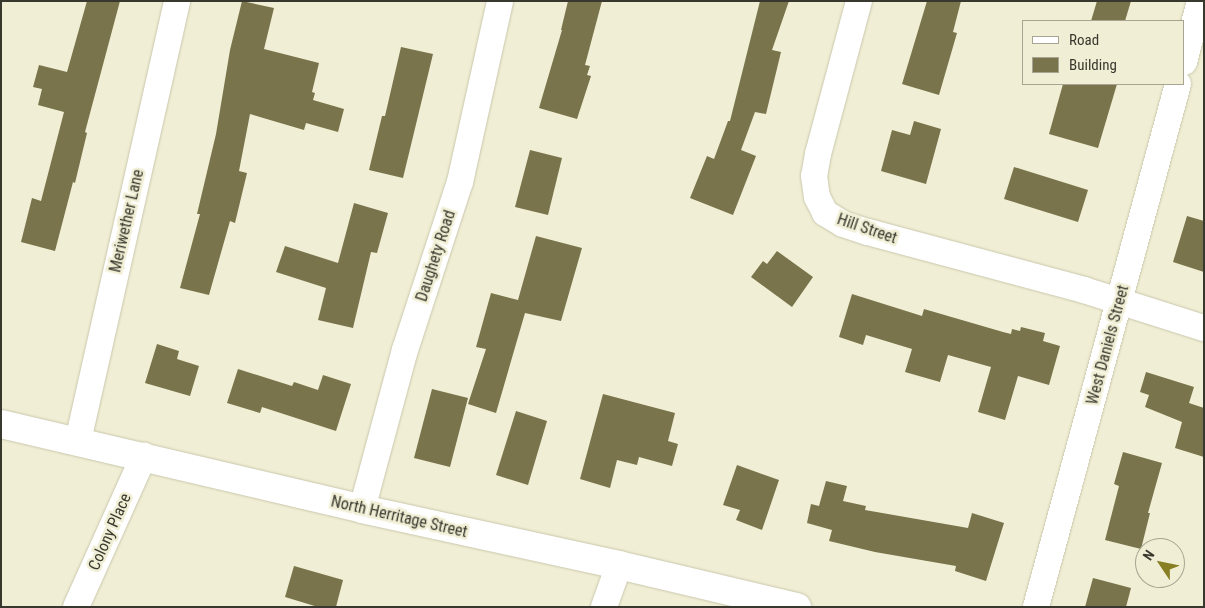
<!DOCTYPE html>
<style>
body{margin:0}
#map{position:relative;width:1205px;height:608px;overflow:hidden;background:#f0eed4;font-family:"Roboto Condensed",sans-serif}
div>[style]{position:absolute}
.building>*{inset:0;background:#79744b}
.roads{filter:drop-shadow(0 0 1px #c9c7ad) drop-shadow(0 0 1px #c9c7ad)}
.street>*{height:26px;margin:-13px;padding:0 13px;transform-origin:13px;border-radius:13px;background:#fff}
.secondary>*{height:28px;margin:-14px;padding:0 14px;transform-origin:14px;border-radius:14px;background:#fff}
span{translate:-50% -50%;white-space:nowrap;text-align:center;line-height:1.15;-webkit-text-stroke:5px #f0eed4;paint-order:stroke}
.street-label{font-size:16px;color:#39382e}
.frame{position:absolute;inset:0;border:2px solid #39382e;pointer-events:none}
.legend{position:absolute;left:1022px;top:20px;width:162px;height:65px;box-sizing:border-box;background:#f0eed4;border:1px solid #a7a592;margin:0;padding:6px 9px;list-style:none;font-size:15px;color:#39382e}
.legend li{display:flex;align-items:center;gap:10px;height:25px}
.legend b{width:25px;border:1px solid #a7a592}
.north{position:absolute;left:1135px;top:538px;width:50px;height:50px;box-sizing:border-box;background:#f0eed4;border:1px solid #a7a592;border-radius:50%;rotate:304deg;font-size:14px;font-weight:700;line-height:20px;text-align:center;color:#39382e}
.north::after{content:'';display:block;margin:auto;width:18px;height:22px;background:#887f25;clip-path:polygon(50% 0,100% 100%,50% 72%,0 100%)}
</style>
<div id="map">
<div class="building">
<div style="clip-path:polygon(87px 1px,120px 1px,85px 132px,87px 133px,75px 183px,73px 182px,55px 251px,21px 242px,32px 198px,41px 201px,64px 112px,38px 105px,42px 89px,33px 87px,39px 65px,67px 72px)"></div>
<div style="clip-path:polygon(242px 1px,274px 8px,264px 49px,319px 63px,312px 92px,315px 93px,313px 100px,344px 109px,338px 132px,306px 123px,304px 130px,250px 114px,239px 171px,247px 173px,235px 223px,230px 221px,209px 295px,180px 288px,200px 214px,197px 214px,216px 134px,230px 50px)"></div>
<div style="clip-path:polygon(568px 1px,602px 1px,585px 65px,590px 66px,587px 75px,591px 76px,577px 119px,539px 108px,562px 30px,561px 30px)"></div>
<div style="clip-path:polygon(760px 1px,789px 1px,772px 50px,781px 52px,766px 114px,755px 112px,741px 150px,756px 156px,733px 215px,690px 198px,707px 156px,714px 159px,728px 121px,730px 121px)"></div>
<div style="clip-path:polygon(927px 1px,961px 1px,953px 32px,957px 33px,939px 95px,902px 84px)"></div>
<div style="clip-path:polygon(1097px 1px,1131px 1px,1125px 21px,1091px 21px)"></div>
<div style="clip-path:polygon(401px 47px,433px 54px,403px 178px,369px 170px,382px 116px,385px 116px)"></div>
<div style="clip-path:polygon(1063px 84px,1117px 84px,1098px 148px,1049px 134px)"></div>
<div style="clip-path:polygon(914px 121px,941px 129px,926px 184px,881px 171px,892px 130px,910px 135px)"></div>
<div style="clip-path:polygon(530px 150px,562px 158px,548px 215px,515px 207px)"></div>
<div style="clip-path:polygon(1014px 167px,1088px 190px,1078px 222px,1004px 199px)"></div>
<div style="clip-path:polygon(354px 203px,388px 213px,377px 253px,371px 252px,353px 328px,318px 320px,326px 288px,276px 272px,285px 246px,338px 263px)"></div>
<div style="clip-path:polygon(1187px 216px,1204px 221px,1204px 272px,1173px 262px)"></div>
<div style="clip-path:polygon(536px 236px,582px 248px,561px 321px,525px 313px,496px 413px,468px 404px,486px 349px,476px 347px,491px 293px,518px 300px)"></div>
<div style="clip-path:polygon(777px 251px,813px 277px,792px 307px,751px 277px,763px 261px,767px 264px)"></div>
<div style="clip-path:polygon(852px 294px,922px 316px,924px 309px,1003px 332px,1011px 334px,1012px 329px,1020px 331px,1021px 327px,1045px 333px,1043px 341px,1060px 346px,1049px 385px,1018px 376px,1005px 420px,978px 412px,991px 367px,948px 355px,940px 382px,905px 372px,912px 349px,866px 335px,863px 345px,839px 337px)"></div>
<div style="clip-path:polygon(157px 344px,179px 351px,177px 359px,199px 366px,190px 396px,145px 383px)"></div>
<div style="clip-path:polygon(238px 369px,292px 386px,294px 382px,318px 390px,323px 375px,351px 384px,336px 431px,262px 407px,260px 413px,227px 403px)"></div>
<div style="clip-path:polygon(1146px 372px,1194px 387px,1189px 403px,1204px 408px,1204px 457px,1175px 448px,1182px 422px,1145px 407px,1149px 395px,1140px 392px)"></div>
<div style="clip-path:polygon(432px 389px,468px 398px,450px 467px,414px 458px)"></div>
<div style="clip-path:polygon(603px 394px,675px 413px,668px 441px,678px 444px,672px 466px,639px 457px,637px 465px,617px 460px,610px 488px,580px 479px)"></div>
<div style="clip-path:polygon(516px 411px,547px 421px,528px 485px,496px 475px)"></div>
<div style="clip-path:polygon(1123px 452px,1162px 463px,1148px 513px,1150px 513px,1141px 549px,1105px 540px,1119px 486px,1114px 484px)"></div>
<div style="clip-path:polygon(737px 465px,779px 480px,762px 530px,736px 520px,740px 510px,723px 505px)"></div>
<div style="clip-path:polygon(826px 481px,847px 486px,843px 501px,866px 506px,865px 510px,968px 528px,972px 513px,1004px 523px,986px 581px,955px 571px,956px 566px,875px 552px,829px 541px,832px 530px,807px 523px,811px 504px,819px 506px)"></div>
<div style="clip-path:polygon(294px 566px,343px 580px,336px 607px,318px 607px,285px 597px)"></div>
<div style="clip-path:polygon(1093px 578px,1131px 588px,1126px 607px,1085px 607px)"></div>
</div>
<div class="roads">
<div class="street">
<div style="left:859px;top:1px;width:158px;rotate:105deg"></div>
<div style="left:818px;top:154px;width:22px;rotate:100deg"></div>
<div style="left:814px;top:176px;width:21px;rotate:82deg"></div>
<div style="left:817px;top:197px;width:18px;rotate:63deg"></div>
<div style="left:825px;top:213px;width:21px;rotate:31deg"></div>
<div style="left:843px;top:224px;width:26px;rotate:18deg"></div>
<div style="left:868px;top:232px;width:224px;rotate:15deg"></div>
<div style="left:1084px;top:290px;width:126px;rotate:17.6deg"></div>
<div style="left:1184px;top:62px;width:63px;rotate:-75.3deg"></div>
<div style="left:78px;top:441px;width:451px;rotate:-77.3deg"></div>
<div style="left:362px;top:509px;width:165px;rotate:-74.9deg"></div>
<div style="left:405px;top:350px;width:177px;rotate:-71.9deg"></div>
<div style="left:460px;top:182px;width:185px;rotate:-77.5deg"></div>
<div style="left:76px;top:607px;width:166px;rotate:-65.8deg"></div>
<div style="left:604px;top:607px;width:45px;rotate:-70.3deg"></div>
<div style="left:1036px;top:607px;width:542px;rotate:-74.81deg"></div>
</div>
<div class="secondary">
<div style="left:1px;top:424px;width:371px;rotate:13.2deg"></div>
<div style="left:362px;top:509px;width:263px;rotate:12.3deg"></div>
<div style="left:619px;top:565px;width:183px;rotate:13.3deg"></div>
</div>
</div>
<div class="street-label">
<span style="left:127px;top:221px;rotate:-77deg">Meriwether Lane</span>
<span style="left:867px;top:229px;rotate:19deg">Hill Street</span>
<span style="left:436px;top:256px;rotate:-72deg">Daughety Road</span>
<span style="left:1108px;top:345px;rotate:-75deg">West Daniels Street</span>
<span style="left:399px;top:517px;rotate:13deg">North Herritage Street</span>
<span style="left:110px;top:532px;rotate:-66deg">Colony Place</span>
</div>
<div class="frame"></div>
<ul class="legend">
<li><b style="height:6px;background:#fff"></b>Road</li>
<li><b style="height:14px;background:#79744b"></b>Building</li>
</ul>
<div class="north">N</div>
</div>
